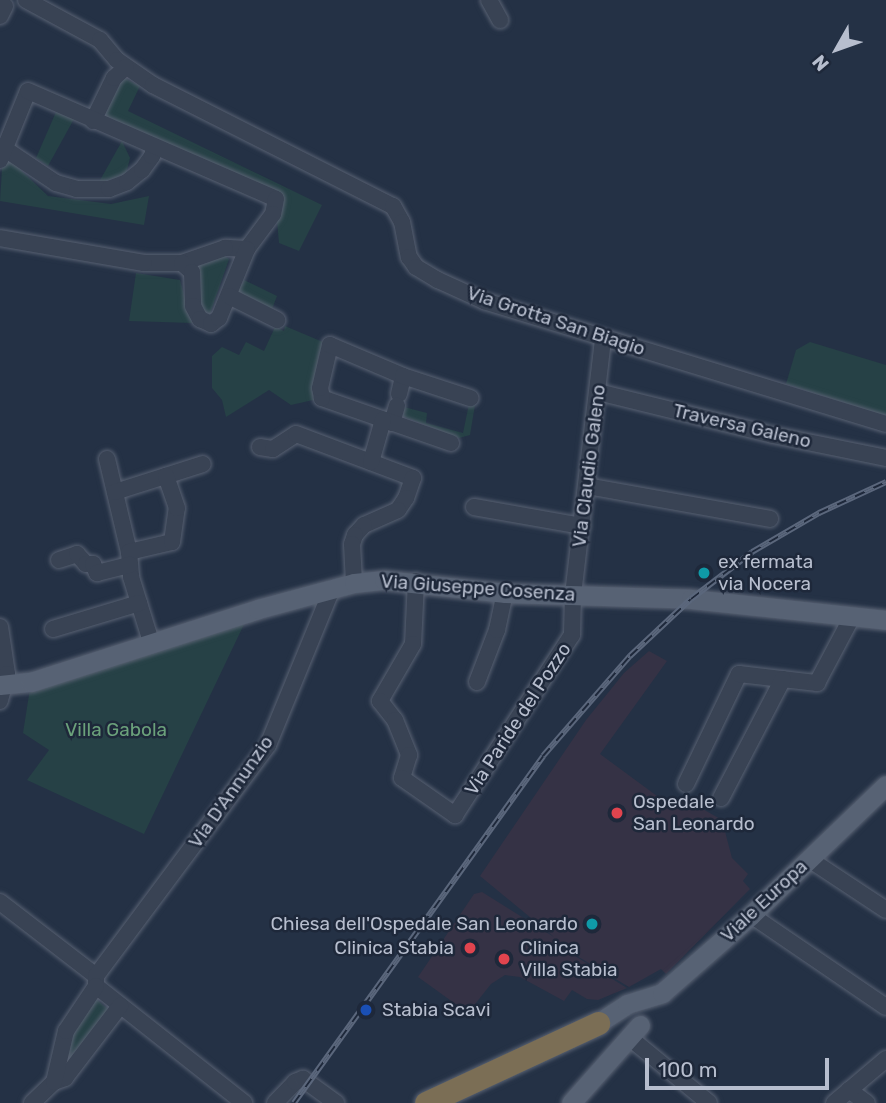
<!DOCTYPE html>
<style>
body{margin:0}
#map{position:relative;width:886px;height:1103px;overflow:hidden;background:#243145;font-family:Rubik,sans-serif}
div>[style]{position:absolute}
.medical>*{inset:0;background:#353245}
.green>*{inset:0;background:#264146}
.roads{filter:drop-shadow(0 0 2px #586172) drop-shadow(0 0 2px #586172)}
.minor>*{height:16px;margin:-8px;padding:0 8px;transform-origin:8px;border-radius:8px;background:#394354}
.major>*{height:19px;margin:-9.5px;padding:0 9.5px;transform-origin:9.5px;border-radius:9.5px;background:#576274}
.highway>*{height:23px;margin:-11.5px;padding:0 11.5px;transform-origin:11.5px;border-radius:11.5px;background:#7b6e55}
.rail>*{height:6px;margin-top:-3px;transform-origin:0;background:repeating-linear-gradient(90deg,#1e283a 0 10px,#5b677c 0 20px);box-sizing:border-box;border-block:2px solid #5b677c}
.dots>*{width:19px;height:19px;translate:-50% -50%;box-sizing:border-box;border:4px solid #1e283a;border-radius:50%}
span{translate:-50% -50%;white-space:nowrap;text-align:center;line-height:1.15;-webkit-text-stroke:5px #1e283a;paint-order:stroke}
.street-label{font-size:19px;color:#b7bece}
.poi-label{font-size:19px;color:#b7bece}
.left{translate:0 -50%;text-align:left}
.right{translate:-100% -50%;text-align:right}
.park-label{font-size:19px;color:#6ba17b}
.north{position:absolute;left:802px;top:14px;width:70px;height:70px;-webkit-text-stroke:5px #1e283a;paint-order:stroke;rotate:230deg;font-size:19px;font-weight:700;line-height:28px;text-align:center;color:#b7bece}
.north::after{content:'';display:block;margin:auto;width:24px;height:32px;background:#b7bece;clip-path:polygon(50% 0,100% 100%,50% 72%,0 100%)}
.scale{position:absolute;left:645px;top:1058px;width:184px;height:32px;box-sizing:border-box;border:4px solid #b7bece;border-top:0;padding-left:9px;font-size:21px;line-height:24px;white-space:nowrap;color:#b7bece;-webkit-text-stroke:5px #1e283a;paint-order:stroke}
</style>
<div id="map">
<div class="medical">
<div style="clip-path:polygon(649px 651px,667px 661px,600px 754px,672px 807px,680px 796px,722px 820px,732px 858px,748px 874px,743px 881px,750px 889px,666px 974px,661px 969px,629px 987px,555px 943px,555px 938px,554px 943px,627px 988px,598px 1000px,587px 999px,572px 990px,564px 1001px,520px 977px,505px 975px,491px 984px,468px 1013px,418px 977px,474px 894px,482px 892px,554px 937px,480px 876px,586px 720px,624px 673px)"></div>
</div>
<div class="green">
<div style="clip-path:polygon(118px 75px,140px 86px,128px 111px,322px 205px,299px 251px,279px 243px,275px 199px,97px 122px)"></div>
<div style="clip-path:polygon(56px 112px,74px 119px,48px 166px,36px 158px)"></div>
<div style="clip-path:polygon(122px 141px,130px 158px,125px 178px,99px 182px)"></div>
<div style="clip-path:polygon(3px 153px,48px 196px,111px 204px,149px 196px,144px 225px,0 201px)"></div>
<div style="clip-path:polygon(221px 254px,229px 259px,210px 314px,196px 308px,196px 271px,200px 261px)"></div>
<div style="clip-path:polygon(136px 273px,180px 280px,192px 323px,129px 321px)"></div>
<div style="clip-path:polygon(244px 280px,277px 296px,272px 309px,237px 291px)"></div>
<div style="clip-path:polygon(285px 326px,330px 345px,322px 398px,291px 405px,269px 390px,226px 417px,222px 400px,212px 388px,212px 356px,222px 347px,239px 355px,246px 342px,264px 351px,275px 327px,284px 331px)"></div>
<div style="clip-path:polygon(810px 342px,886px 365px,886px 416px,786px 384px,796px 350px)"></div>
<div style="clip-path:polygon(469px 404px,475px 405px,470px 435px,459px 438px,402px 416px,400px 406px,427px 413px,426px 423px,463px 433px)"></div>
<div style="clip-path:polygon(247px 618px,144px 834px,27px 780px,49px 750px,23px 733px,31px 682px)"></div>
<div style="clip-path:polygon(95px 998px,109px 1010px,63px 1074px,70px 1036px)"></div>
</div>
<div class="roads">
<div class="minor">
<div style="left:26px;top:0;width:84px;rotate:28.4deg"></div>
<div style="left:100px;top:40px;width:26px;rotate:50deg"></div>
<div style="left:117px;top:60px;width:44px;rotate:34.8deg"></div>
<div style="left:153px;top:85px;width:269px;rotate:26.8deg"></div>
<div style="left:393px;top:206px;width:18px;rotate:61deg"></div>
<div style="left:402px;top:222px;width:36px;rotate:79deg"></div>
<div style="left:409px;top:257px;width:12px;rotate:55deg"></div>
<div style="left:416px;top:267px;width:26px;rotate:31deg"></div>
<div style="left:438px;top:280px;width:51px;rotate:24.5deg"></div>
<div style="left:484px;top:301px;width:420px;rotate:17deg"></div>
<div style="left:489px;top:0;width:23px;rotate:61deg"></div>
<div style="left:0;top:16px;width:11px;rotate:-63deg"></div>
<div style="left:93px;top:121px;width:48px;rotate:-64deg"></div>
<div style="left:114px;top:78px;width:16px;rotate:-43deg"></div>
<div style="left:5px;top:149px;width:61px;rotate:33.7deg"></div>
<div style="left:56px;top:183px;width:22px;rotate:16deg"></div>
<div style="left:77px;top:189px;width:32px"></div>
<div style="left:109px;top:189px;width:19px;rotate:-21deg"></div>
<div style="left:127px;top:182px;width:19px;rotate:-39deg"></div>
<div style="left:142px;top:170px;width:17px;rotate:-54deg"></div>
<div style="left:152px;top:156px;width:9px;rotate:-72deg"></div>
<div style="left:0;top:160px;width:74px;rotate:-67.9deg"></div>
<div style="left:28px;top:91px;width:270px;rotate:23.5deg"></div>
<div style="left:276px;top:199px;width:15px;rotate:101deg"></div>
<div style="left:273px;top:214px;width:44px;rotate:126.6deg"></div>
<div style="left:247px;top:249px;width:22px;rotate:-177deg"></div>
<div style="left:225px;top:248px;width:46px;rotate:160.8deg"></div>
<div style="left:182px;top:263px;width:38px;rotate:180deg"></div>
<div style="left:144px;top:263px;width:146px;rotate:-170.2deg"></div>
<div style="left:182px;top:263px;width:13px;rotate:42deg"></div>
<div style="left:192px;top:272px;width:34px;rotate:88deg"></div>
<div style="left:193px;top:306px;width:15px;rotate:62deg"></div>
<div style="left:200px;top:319px;width:12px;rotate:24deg"></div>
<div style="left:211px;top:324px;width:10px;rotate:-37deg"></div>
<div style="left:219px;top:318px;width:74px;rotate:-67.9deg"></div>
<div style="left:229px;top:296px;width:54px;rotate:26.6deg"></div>
<div style="left:598px;top:392px;width:180px;rotate:13.8deg"></div>
<div style="left:773px;top:435px;width:115px;rotate:11.5deg"></div>
<div style="left:399px;top:394px;width:18px;rotate:-77deg"></div>
<div style="left:392px;top:423px;width:18px;rotate:-74deg"></div>
<div style="left:451px;top:443px;width:137px;rotate:-160.8deg"></div>
<div style="left:322px;top:398px;width:10px;rotate:-101deg"></div>
<div style="left:320px;top:388px;width:44px;rotate:-76.9deg"></div>
<div style="left:330px;top:345px;width:79px;rotate:23deg"></div>
<div style="left:403px;top:376px;width:71px;rotate:18.2deg"></div>
<div style="left:260px;top:447px;width:13px;rotate:9deg"></div>
<div style="left:273px;top:449px;width:27px;rotate:-33deg"></div>
<div style="left:296px;top:434px;width:125px;rotate:20.6deg"></div>
<div style="left:413px;top:478px;width:21px;rotate:109deg"></div>
<div style="left:406px;top:498px;width:14px;rotate:124deg"></div>
<div style="left:398px;top:510px;width:37px;rotate:156deg"></div>
<div style="left:364px;top:525px;width:13px;rotate:132deg"></div>
<div style="left:355px;top:535px;width:9px;rotate:108deg"></div>
<div style="left:352px;top:544px;width:39px;rotate:87deg"></div>
<div style="left:107px;top:459px;width:96px;rotate:76.7deg"></div>
<div style="left:129px;top:552px;width:25px;rotate:85deg"></div>
<div style="left:131px;top:577px;width:71px;rotate:72.8deg"></div>
<div style="left:371px;top:462px;width:44px;rotate:-74.1deg"></div>
<div style="left:587px;top:486px;width:186px;rotate:10.2deg"></div>
<div style="left:115px;top:492px;width:92px;rotate:-17.7deg"></div>
<div style="left:474px;top:507px;width:110px;rotate:10deg"></div>
<div style="left:129px;top:552px;width:44px;rotate:-13.1deg"></div>
<div style="left:172px;top:542px;width:34px;rotate:-82deg"></div>
<div style="left:177px;top:508px;width:34px;rotate:-109deg"></div>
<div style="left:59px;top:560px;width:19px;rotate:-18deg"></div>
<div style="left:77px;top:554px;width:13px;rotate:48deg"></div>
<div style="left:86px;top:564px;width:7px"></div>
<div style="left:93px;top:564px;width:10px;rotate:66deg"></div>
<div style="left:97px;top:573px;width:34px;rotate:-14deg"></div>
<div style="left:416px;top:581px;width:63px;rotate:92.7deg"></div>
<div style="left:413px;top:644px;width:66px;rotate:120.1deg"></div>
<div style="left:380px;top:701px;width:24px;rotate:52deg"></div>
<div style="left:395px;top:720px;width:38px;rotate:68deg"></div>
<div style="left:409px;top:755px;width:24px;rotate:107deg"></div>
<div style="left:402px;top:778px;width:65px;rotate:34.9deg"></div>
<div style="left:455px;top:815px;width:215px;rotate:-57deg"></div>
<div style="left:572px;top:635px;width:40px;rotate:-88.6deg"></div>
<div style="left:573px;top:595px;width:259px;rotate:-83.3deg"></div>
<div style="left:0;top:627px;width:48px;rotate:81.5deg"></div>
<div style="left:7px;top:674px;width:28px;rotate:105deg"></div>
<div style="left:53px;top:629px;width:90px;rotate:-16.8deg"></div>
<div style="left:477px;top:682px;width:56px;rotate:-69deg"></div>
<div style="left:497px;top:630px;width:38px;rotate:-78deg"></div>
<div style="left:686px;top:784px;width:122px;rotate:-64.3deg"></div>
<div style="left:739px;top:674px;width:79px;rotate:6.6deg"></div>
<div style="left:817px;top:683px;width:75px;rotate:-62.1deg"></div>
<div style="left:721px;top:798px;width:134px;rotate:-62.5deg"></div>
<div style="left:809px;top:859px;width:92px;rotate:33.5deg"></div>
<div style="left:0;top:902px;width:121px;rotate:37.6deg"></div>
<div style="left:96px;top:976px;width:9px;rotate:90deg"></div>
<div style="left:751px;top:915px;width:163px;rotate:34.3deg"></div>
<div style="left:96px;top:976px;width:288px;rotate:-53.3deg"></div>
<div style="left:268px;top:745px;width:169px;rotate:-67.7deg"></div>
<div style="left:96px;top:986px;width:189px;rotate:38.3deg"></div>
<div style="left:630px;top:1038px;width:102px;rotate:39.4deg"></div>
<div style="left:54px;top:1082px;width:12px;rotate:-20deg"></div>
<div style="left:65px;top:1078px;width:91px;rotate:-52.6deg"></div>
<div style="left:849px;top:1090px;width:22px;rotate:36deg"></div>
<div style="left:32px;top:1103px;width:30px;rotate:-44deg"></div>
<div style="left:54px;top:1082px;width:52px;rotate:-76.8deg"></div>
<div style="left:66px;top:1031px;width:54px;rotate:-56.3deg"></div>
<div style="left:275px;top:1103px;width:29px;rotate:-46deg"></div>
<div style="left:295px;top:1082px;width:9px;rotate:-21deg"></div>
<div style="left:303px;top:1079px;width:41px;rotate:36deg"></div>
<div style="left:834px;top:1103px;width:68px;rotate:-40.2deg"></div>
</div>
<div class="major">
<div style="left:0;top:685px;width:31px;rotate:-6deg"></div>
<div style="left:31px;top:682px;width:238px;rotate:-17.8deg"></div>
<div style="left:258px;top:609px;width:99px;rotate:-15.2deg"></div>
<div style="left:354px;top:583px;width:30px;rotate:-6deg"></div>
<div style="left:384px;top:580px;width:122px;rotate:6.1deg"></div>
<div style="left:505px;top:593px;width:186px;rotate:1.8deg"></div>
<div style="left:691px;top:599px;width:196px;rotate:6.1deg"></div>
<div style="left:598px;top:1023px;width:35px;rotate:-33deg"></div>
<div style="left:627px;top:1004px;width:37px;rotate:-17deg"></div>
<div style="left:662px;top:993px;width:118px;rotate:-41.2deg"></div>
<div style="left:751px;top:915px;width:187px;rotate:-43.9deg"></div>
<div style="left:571px;top:1103px;width:104px;rotate:-48.5deg"></div>
</div>
<div class="highway">
<div style="left:426px;top:1103px;width:190px;rotate:-24.9deg"></div>
</div>
</div>
<div class="rail">
<div style="left:294px;top:1103px;width:427px;rotate:-54.3deg"></div>
<div style="left:543px;top:756px;width:133px;rotate:-49deg"></div>
<div style="left:630px;top:656px;width:83px;rotate:-43.1deg"></div>
<div style="left:691px;top:599px;width:77px;rotate:-37.6deg"></div>
<div style="left:752px;top:552px;width:78px;rotate:-30.2deg"></div>
<div style="left:819px;top:513px;width:74px;rotate:-24.8deg"></div>
</div>
<div class="dots">
<div style="left:704px;top:573px;background:#0f9aa8"></div>
<div style="left:617px;top:813px;background:#e0444e"></div>
<div style="left:592px;top:924px;background:#0f9aa8"></div>
<div style="left:470px;top:948px;background:#e0444e"></div>
<div style="left:504px;top:959px;background:#e0444e"></div>
<div style="left:366px;top:1010px;background:#1a4fb4"></div>
</div>
<div class="street-label">
<span style="left:556px;top:321px;rotate:18deg">Via Grotta San Biagio</span>
<span style="left:742px;top:426px;rotate:13deg">Traversa Galeno</span>
<span style="left:589px;top:466px;rotate:-83deg">Via Claudio Galeno</span>
<span style="left:478px;top:588px;rotate:4deg">Via Giuseppe Cosenza</span>
<span style="left:518px;top:719px;rotate:-57deg">Via Paride del Pozzo</span>
<span style="left:231px;top:792px;rotate:-55deg">Via D'Annunzio</span>
<span style="left:764px;top:901px;rotate:-43deg">Viale Europa</span>
</div>
<div class="poi-label">
<span class="left" style="left:718px;top:573px">ex fermata<br>via Nocera</span>
<span class="left" style="left:633px;top:813px">Ospedale<br>San Leonardo</span>
<span class="right" style="left:578px;top:924px">Chiesa dell'Ospedale San Leonardo</span>
<span class="right" style="left:454px;top:948px">Clinica Stabia</span>
<span class="left" style="left:520px;top:959px">Clinica<br>Villa Stabia</span>
<span class="left" style="left:382px;top:1010px">Stabia Scavi</span>
</div>
<div class="park-label">
<span style="left:116px;top:730px">Villa Gabola</span>
</div>
<div class="north">N</div>
<div class="scale">100 m</div>
</div>
